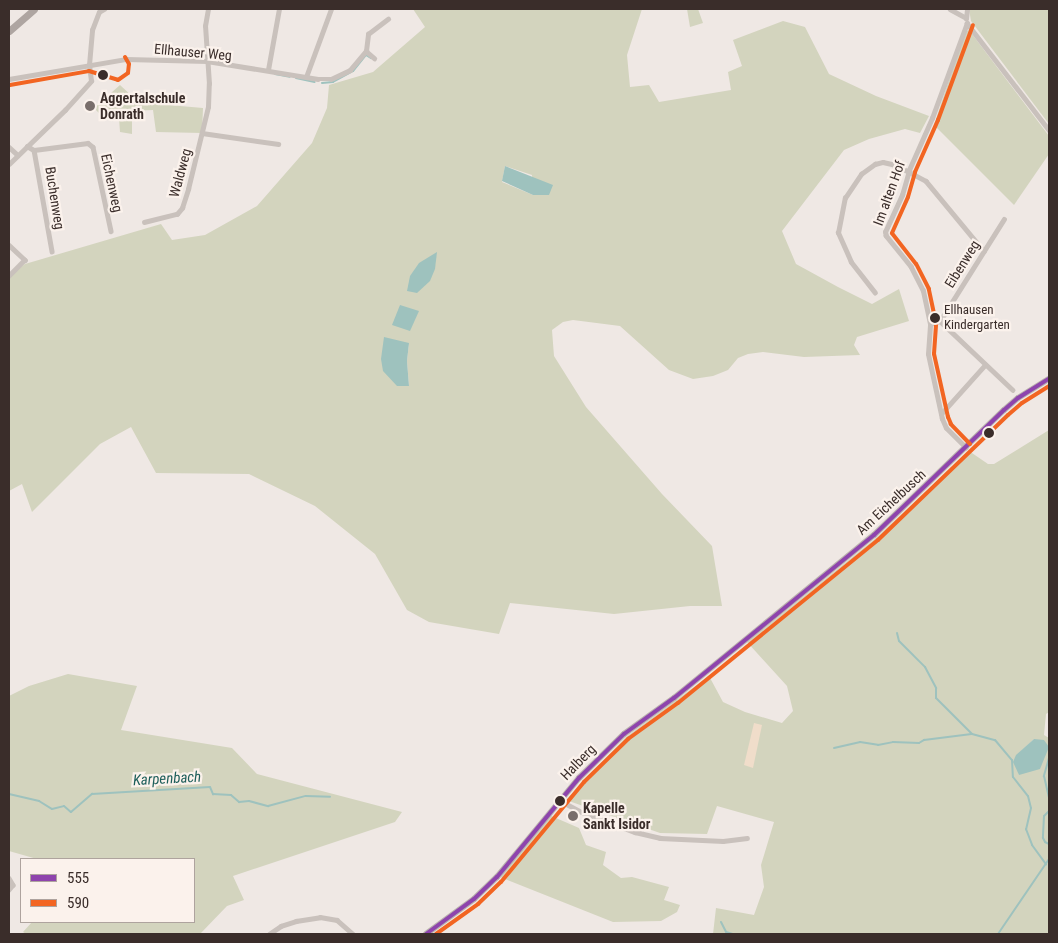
<!DOCTYPE html>
<style>
body{margin:0}
#map{position:relative;width:1058px;height:943px;overflow:hidden;background:#efe8e4;font-family:"Roboto Condensed",sans-serif}
div>[style]{position:absolute}
.green>*{inset:0;background:#d3d4be}
.sand>*{inset:0;background:#f0ddca}
.water>*{inset:0;background:#9ec2be}
.stream>*{height:2px;margin:-1px;padding:0 1px;transform-origin:1px;border-radius:1px;background:#9ec2be}
.street>*{height:4.5px;margin:-2.25px;padding:0 2.25px;transform-origin:2.25px;border-radius:2.25px;background:#c9c1bc}
.secondary>*{height:6px;margin:-3px;padding:0 3px;transform-origin:3px;border-radius:3px;background:#b9b1ad}
.primary>*{height:7px;margin:-3.5px;padding:0 3.5px;transform-origin:3.5px;border-radius:3.5px;background:#aea5a1}
.bus-1>*{height:4px;margin:-2px;padding:0 2px;transform-origin:2px;border-radius:2px;background:#8e44ad}
.bus-2>*{height:4px;margin:-2px;padding:0 2px;transform-origin:2px;border-radius:2px;background:#f26522}
.dots>*{width:14px;height:14px;translate:-50% -50%;box-sizing:border-box;border:2px solid #fbf2ec;border-radius:50%}
span{translate:-50% -50%;white-space:nowrap;text-align:center;line-height:1.15;-webkit-text-stroke:4.5px #fbf2ec;paint-order:stroke}
.bus-label{font-size:13px;color:#3a2d2a}
.left{translate:0 -50%;text-align:left}
.street-label{font-size:14px;color:#3a2d2a}
.poi-label{font-size:14px;color:#3a2d2a;font-weight:700}
.water-label{font-size:15px;color:#1d5e5a;font-style:italic}
.frame{position:absolute;inset:0;border:10px solid #3a2d2a;pointer-events:none}
.legend{position:absolute;left:20px;top:858px;width:175px;height:65px;box-sizing:border-box;background:#fbf2ec;border:1px solid #aea39e;margin:0;padding:6px 9px;list-style:none;font-size:15px;color:#3a2d2a}
.legend li{display:flex;align-items:center;gap:10px;height:25px}
.legend b{width:25px;border:1px solid #aea39e}
</style>
<div id="map">
<div class="green">
<div style="clip-path:polygon(evenodd,413px 9px,642px 9px,627px 55px,630px 87px,649px 85px,659px 102px,731px 90px,728px 72px,742px 66px,733px 40px,783px 21px,805px 27px,829px 74px,876px 96px,929px 116px,920px 133px,905px 129px,869px 139px,844px 150px,782px 231px,796px 264px,838px 287px,872px 304px,899px 289px,909px 321px,857px 337px,854px 345px,860px 355px,804px 357px,763px 352px,748px 354px,738px 358px,728px 370px,713px 376px,693px 379px,669px 370px,620px 326px,573px 320px,563px 322px,552px 330px,554px 356px,586px 407px,662px 494px,712px 546px,722px 606px,690px 606px,614px 614px,510px 603px,499px 634px,429px 622px,407px 610px,375px 554px,315px 506px,249px 474px,156px 473px,131px 427px,100px 444px,32px 512px,22px 484px,9px 491px,9px 279px,13px 273px,25px 264px,161px 224px,172px 240px,205px 235px,257px 206px,312px 143px,327px 108px,329px 85px,373px 72px,425px 27px,413px 9px,505px 166px,532px 175px,533px 195px,502px 182px,505px 166px,413px 9px,409px 343px,407px 361px,409px 386px,397px 385px,409px 343px)"></div>
<div style="clip-path:polygon(687px 9px,698px 9px,703px 23px,690px 27px)"></div>
<div style="clip-path:polygon(969px 9px,1049px 9px,1049px 124px,971px 21px)"></div>
<div style="clip-path:polygon(969px 30px,1049px 136px,1049px 154px,1014px 205px,934px 125px,965px 32px)"></div>
<div style="clip-path:polygon(120px 85px,134px 98px,146px 103px,203px 108px,202px 133px,156px 132px,153px 110px,132px 111px,132px 134px,120px 132px,119px 118px,103px 117px,94px 108px)"></div>
<div style="clip-path:polygon(evenodd,1049px 430px,1049px 712px,1046px 714px,1044px 735px,1049px 738px,1049px 934px,713px 934px,716px 908px,754px 915px,764px 887px,761px 865px,774px 822px,717px 806px,707px 834px,660px 833px,566px 800px,626px 737px,709px 676px,723px 702px,745px 712px,782px 723px,793px 711px,787px 686px,747px 642px,876px 538px,969px 451px,988px 464px,994px 464px,1049px 430px,1034px 739px,1019px 775px,1017px 755px,1034px 739px)"></div>
<div style="clip-path:polygon(68px 674px,137px 686px,121px 730px,232px 748px,257px 774px,402px 812px,395px 822px,233px 876px,244px 900px,227px 906px,200px 934px,26px 934px,23px 932px,32px 922px,194px 922px,194px 859px,37px 859px,9px 851px,9px 696px,29px 686px)"></div>
<div style="clip-path:polygon(549px 815px,579px 828px,586px 845px,606px 852px,603px 865px,621px 878px,632px 877px,669px 887px,664px 900px,680px 905px,677px 912px,661px 921px,613px 922px,500px 877px)"></div>
</div>
<div class="sand">
<div style="clip-path:polygon(754px 723px,762px 725px,753px 768px,744px 765px)"></div>
</div>
<div class="water">
<div style="clip-path:polygon(505px 166px,553px 185px,549px 195px,533px 195px,502px 181px)"></div>
<div style="clip-path:polygon(437px 252px,435px 269px,430px 281px,417px 293px,407px 291px,410px 276px,419px 263px)"></div>
<div style="clip-path:polygon(400px 305px,419px 311px,410px 331px,392px 325px)"></div>
<div style="clip-path:polygon(384px 337px,409px 343px,407px 361px,409px 386px,397px 386px,383px 371px,381px 359px)"></div>
<div style="clip-path:polygon(1034px 739px,1044px 740px,1049px 747px,1040px 769px,1019px 775px,1013px 762px,1016px 755px)"></div>
</div>
<div class="stream">
<div style="left:275px;top:74px;width:15px;rotate:11deg"></div>
<div style="left:296px;top:78px;width:19px;rotate:12deg"></div>
<div style="left:322px;top:83px;width:11px;rotate:-5deg"></div>
<div style="left:333px;top:82px;width:23px;rotate:-29deg"></div>
<div style="left:353px;top:71px;width:21px;rotate:-51deg"></div>
<div style="left:366px;top:55px;width:6px;rotate:31deg"></div>
<div style="left:897px;top:633px;width:8px;rotate:76deg"></div>
<div style="left:899px;top:641px;width:37px;rotate:45deg"></div>
<div style="left:925px;top:667px;width:24px;rotate:62deg"></div>
<div style="left:936px;top:688px;width:10px;rotate:90deg"></div>
<div style="left:936px;top:698px;width:51px;rotate:45deg"></div>
<div style="left:834px;top:748px;width:27px;rotate:-13deg"></div>
<div style="left:860px;top:742px;width:18px;rotate:9deg"></div>
<div style="left:878px;top:745px;width:15px;rotate:-11deg"></div>
<div style="left:893px;top:742px;width:26px;rotate:2deg"></div>
<div style="left:919px;top:743px;width:6px;rotate:-31deg"></div>
<div style="left:924px;top:740px;width:48px;rotate:-7.1deg"></div>
<div style="left:972px;top:734px;width:24px;rotate:15deg"></div>
<div style="left:995px;top:740px;width:26px;rotate:50deg"></div>
<div style="left:1012px;top:760px;width:17px;rotate:87deg"></div>
<div style="left:1013px;top:777px;width:24px;rotate:52deg"></div>
<div style="left:1028px;top:796px;width:12px;rotate:76deg"></div>
<div style="left:1031px;top:808px;width:22px;rotate:103deg"></div>
<div style="left:1026px;top:829px;width:17px;rotate:69deg"></div>
<div style="left:1032px;top:845px;width:24px;rotate:54deg"></div>
<div style="left:1049px;top:758px;width:19px;rotate:106deg"></div>
<div style="left:1044px;top:776px;width:23px;rotate:77deg"></div>
<div style="left:9px;top:794px;width:31px;rotate:13deg"></div>
<div style="left:39px;top:801px;width:15px;rotate:32deg"></div>
<div style="left:52px;top:809px;width:12px;rotate:-14deg"></div>
<div style="left:64px;top:806px;width:9px;rotate:41deg"></div>
<div style="left:71px;top:812px;width:28px;rotate:-41deg"></div>
<div style="left:92px;top:794px;width:118px;rotate:-3.4deg"></div>
<div style="left:210px;top:787px;width:8px;rotate:67deg"></div>
<div style="left:213px;top:794px;width:18px;rotate:3deg"></div>
<div style="left:231px;top:795px;width:11px;rotate:41deg"></div>
<div style="left:239px;top:802px;width:10px;rotate:-6deg"></div>
<div style="left:249px;top:801px;width:20px;rotate:15deg"></div>
<div style="left:268px;top:806px;width:39px;rotate:-15deg"></div>
<div style="left:306px;top:796px;width:24px;rotate:2deg"></div>
<div style="left:1049px;top:811px;width:7px;rotate:135deg"></div>
<div style="left:1044px;top:816px;width:22px;rotate:93deg"></div>
<div style="left:1043px;top:838px;width:4px;rotate:63deg"></div>
<div style="left:1045px;top:842px;width:4px;rotate:27deg"></div>
<div style="left:721px;top:922px;width:11px;rotate:63deg"></div>
<div style="left:726px;top:932px;width:7px;rotate:16deg"></div>
<div style="left:998px;top:934px;width:91px;rotate:-55.8deg"></div>
</div>
<div class="street">
<div style="left:950px;top:9px;width:18px;rotate:29deg"></div>
<div style="left:966px;top:19px;width:10px;rotate:-84deg"></div>
<div style="left:967px;top:23px;width:135px;rotate:52.5deg"></div>
<div style="left:366px;top:51px;width:11px;rotate:41deg"></div>
<div style="left:268px;top:70px;width:62px;rotate:-79.8deg"></div>
<div style="left:306px;top:77px;width:72px;rotate:-69.8deg"></div>
<div style="left:9px;top:79px;width:119px;rotate:-9.7deg"></div>
<div style="left:126px;top:59px;width:81px;rotate:1.4deg"></div>
<div style="left:207px;top:61px;width:112px;rotate:9.2deg"></div>
<div style="left:318px;top:79px;width:13px"></div>
<div style="left:331px;top:79px;width:21px;rotate:-25deg"></div>
<div style="left:350px;top:70px;width:25px;rotate:-50deg"></div>
<div style="left:366px;top:51px;width:17px;rotate:-83deg"></div>
<div style="left:368px;top:34px;width:25px;rotate:-37deg"></div>
<div style="left:202px;top:133px;width:77px;rotate:8.2deg"></div>
<div style="left:27px;top:146px;width:8px;rotate:30deg"></div>
<div style="left:34px;top:150px;width:54px;rotate:-7.4deg"></div>
<div style="left:88px;top:143px;width:6px;rotate:39deg"></div>
<div style="left:93px;top:147px;width:86px;rotate:77.9deg"></div>
<div style="left:9px;top:147px;width:12px;rotate:42deg"></div>
<div style="left:34px;top:150px;width:103px;rotate:79.9deg"></div>
<div style="left:9px;top:164px;width:78px;rotate:-44deg"></div>
<div style="left:65px;top:110px;width:39px;rotate:-48deg"></div>
<div style="left:91px;top:81px;width:16px;rotate:-97deg"></div>
<div style="left:89px;top:65px;width:35px;rotate:-85deg"></div>
<div style="left:92px;top:30px;width:19px;rotate:-69deg"></div>
<div style="left:99px;top:12px;width:6px;rotate:-31deg"></div>
<div style="left:144px;top:222px;width:34px;rotate:-14deg"></div>
<div style="left:177px;top:214px;width:8px;rotate:-50deg"></div>
<div style="left:182px;top:208px;width:20px;rotate:-72deg"></div>
<div style="left:188px;top:189px;width:84px;rotate:-76.3deg"></div>
<div style="left:208px;top:107px;width:23px;rotate:-88deg"></div>
<div style="left:209px;top:84px;width:58px;rotate:-93.9deg"></div>
<div style="left:205px;top:26px;width:17px;rotate:-80deg"></div>
<div style="left:9px;top:245px;width:22px;rotate:43deg"></div>
<div style="left:25px;top:260px;width:23px;rotate:135deg"></div>
<div style="left:875px;top:293px;width:39px;rotate:-128deg"></div>
<div style="left:851px;top:262px;width:32px;rotate:-114deg"></div>
<div style="left:838px;top:233px;width:36px;rotate:-79deg"></div>
<div style="left:845px;top:198px;width:29px;rotate:-56deg"></div>
<div style="left:861px;top:174px;width:17px;rotate:-36deg"></div>
<div style="left:875px;top:164px;width:8px;rotate:-14deg"></div>
<div style="left:883px;top:162px;width:13px;rotate:13deg"></div>
<div style="left:896px;top:165px;width:34px;rotate:28deg"></div>
<div style="left:926px;top:181px;width:91px;rotate:50.4deg"></div>
<div style="left:940px;top:321px;width:120px;rotate:-57.9deg"></div>
<div style="left:930px;top:324px;width:10px;rotate:-17deg"></div>
<div style="left:940px;top:321px;width:100px;rotate:43.4deg"></div>
<div style="left:941px;top:414px;width:66px;rotate:-48.1deg"></div>
<div style="left:966px;top:448px;width:28px;rotate:-135deg"></div>
<div style="left:946px;top:428px;width:10px;rotate:-114deg"></div>
<div style="left:942px;top:419px;width:66px;rotate:-102.2deg"></div>
<div style="left:928px;top:354px;width:30px;rotate:-86deg"></div>
<div style="left:930px;top:324px;width:34px;rotate:-102deg"></div>
<div style="left:923px;top:291px;width:27px;rotate:-117deg"></div>
<div style="left:911px;top:267px;width:40px;rotate:-129deg"></div>
<div style="left:886px;top:236px;width:4px;rotate:-104deg"></div>
<div style="left:885px;top:232px;width:41px;rotate:-65.3deg"></div>
<div style="left:902px;top:195px;width:26px;rotate:-74deg"></div>
<div style="left:909px;top:170px;width:57px;rotate:-66.1deg"></div>
<div style="left:932px;top:118px;width:101px;rotate:-69.8deg"></div>
<div style="left:559px;top:800px;width:26px;rotate:28deg"></div>
<div style="left:582px;top:812px;width:57px;rotate:20.7deg"></div>
<div style="left:635px;top:832px;width:26px;rotate:13deg"></div>
<div style="left:660px;top:838px;width:63px;rotate:2.7deg"></div>
<div style="left:723px;top:841px;width:24px;rotate:-7deg"></div>
<div style="left:9px;top:878px;width:8px;rotate:60deg"></div>
<div style="left:13px;top:885px;width:6px;rotate:129deg"></div>
<div style="left:269px;top:934px;width:14px;rotate:-34deg"></div>
<div style="left:281px;top:926px;width:16px;rotate:-18deg"></div>
<div style="left:296px;top:921px;width:24px;rotate:-9deg"></div>
<div style="left:320px;top:917px;width:17px;rotate:10deg"></div>
<div style="left:337px;top:920px;width:21px;rotate:41deg"></div>
</div>
<div class="secondary">
<div style="left:426px;top:934px;width:59px;rotate:-36.1deg"></div>
<div style="left:474px;top:899px;width:32px;rotate:-44deg"></div>
<div style="left:497px;top:877px;width:129px;rotate:-50.4deg"></div>
<div style="left:579px;top:778px;width:63px;rotate:-44.4deg"></div>
<div style="left:624px;top:734px;width:62px;rotate:-35.8deg"></div>
<div style="left:674px;top:698px;width:258px;rotate:-39.2deg"></div>
<div style="left:874px;top:535px;width:180px;rotate:-43.9deg"></div>
<div style="left:1004px;top:410px;width:18px;rotate:-41deg"></div>
<div style="left:1018px;top:398px;width:36px;rotate:-32deg"></div>
</div>
<div class="primary">
<div style="left:9px;top:31px;width:33px;rotate:-41deg"></div>
</div>
<div class="bus-1">
<div style="left:426px;top:934px;width:59px;rotate:-36.1deg"></div>
<div style="left:474px;top:899px;width:32px;rotate:-44deg"></div>
<div style="left:497px;top:877px;width:129px;rotate:-50.4deg"></div>
<div style="left:579px;top:778px;width:63px;rotate:-44.4deg"></div>
<div style="left:624px;top:734px;width:62px;rotate:-35.8deg"></div>
<div style="left:674px;top:698px;width:258px;rotate:-39.2deg"></div>
<div style="left:874px;top:535px;width:180px;rotate:-43.9deg"></div>
<div style="left:1004px;top:410px;width:18px;rotate:-41deg"></div>
<div style="left:1018px;top:398px;width:36px;rotate:-32deg"></div>
</div>
<div class="bus-2">
<div style="left:10px;top:85px;width:80px;rotate:-10deg"></div>
<div style="left:89px;top:71px;width:30px;rotate:17deg"></div>
<div style="left:118px;top:80px;width:12px;rotate:-35deg"></div>
<div style="left:128px;top:73px;width:9px;rotate:-84deg"></div>
<div style="left:129px;top:64px;width:8px;rotate:-120deg"></div>
<div style="left:970px;top:444px;width:28px;rotate:-134deg"></div>
<div style="left:951px;top:424px;width:8px;rotate:-113deg"></div>
<div style="left:948px;top:417px;width:65px;rotate:-102.5deg"></div>
<div style="left:934px;top:354px;width:31px;rotate:-86deg"></div>
<div style="left:936px;top:323px;width:35px;rotate:-102deg"></div>
<div style="left:929px;top:289px;width:28px;rotate:-117deg"></div>
<div style="left:916px;top:264px;width:39px;rotate:-128deg"></div>
<div style="left:892px;top:233px;width:39px;rotate:-66deg"></div>
<div style="left:908px;top:197px;width:26px;rotate:-74deg"></div>
<div style="left:915px;top:172px;width:57px;rotate:-66.1deg"></div>
<div style="left:938px;top:120px;width:101px;rotate:-69.8deg"></div>
<div style="left:436px;top:934px;width:52px;rotate:-35.5deg"></div>
<div style="left:478px;top:904px;width:32px;rotate:-44deg"></div>
<div style="left:501px;top:882px;width:130px;rotate:-50.3deg"></div>
<div style="left:584px;top:782px;width:62px;rotate:-44.3deg"></div>
<div style="left:628px;top:739px;width:62px;rotate:-35.8deg"></div>
<div style="left:678px;top:703px;width:258px;rotate:-39.2deg"></div>
<div style="left:878px;top:540px;width:180px;rotate:-43.9deg"></div>
<div style="left:1008px;top:415px;width:18px;rotate:-41deg"></div>
<div style="left:1022px;top:403px;width:32px;rotate:-32deg"></div>
</div>
<div class="dots">
<div style="left:103px;top:75px;background:#3a2d2a"></div>
<div style="left:90px;top:106px;background:#796e6b"></div>
<div style="left:935px;top:318px;background:#3a2d2a"></div>
<div style="left:989px;top:433px;background:#3a2d2a"></div>
<div style="left:560px;top:801px;background:#3a2d2a"></div>
<div style="left:573px;top:816px;background:#796e6b"></div>
</div>
<div class="bus-label">
<span class="left" style="left:944px;top:318px">Ellhausen<br>Kindergarten</span>
</div>
<div class="street-label">
<span style="left:193px;top:52px;rotate:5deg">Ellhauser Weg</span>
<span style="left:180px;top:173px;rotate:-75deg">Waldweg</span>
<span style="left:112px;top:183px;rotate:78deg">Eichenweg</span>
<span style="left:889px;top:193px;rotate:-70deg">Im alten Hof</span>
<span style="left:55px;top:198px;rotate:81deg">Buchenweg</span>
<span style="left:962px;top:264px;rotate:-58deg">Eibenweg</span>
<span style="left:891px;top:502px;rotate:-43deg">Am Eichelbusch</span>
<span style="left:578px;top:762px;rotate:-46deg">Halberg</span>
</div>
<div class="poi-label">
<span class="left" style="left:100px;top:106px">Aggertalschule<br>Donrath</span>
<span class="left" style="left:583px;top:816px">Kapelle<br>Sankt Isidor</span>
</div>
<div class="water-label">
<span style="left:167px;top:779px;rotate:-3deg">Karpenbach</span>
</div>
<div class="frame"></div>
<ul class="legend">
<li><b style="height:6px;background:#8e44ad"></b>555</li>
<li><b style="height:6px;background:#f26522"></b>590</li>
</ul>
</div>
